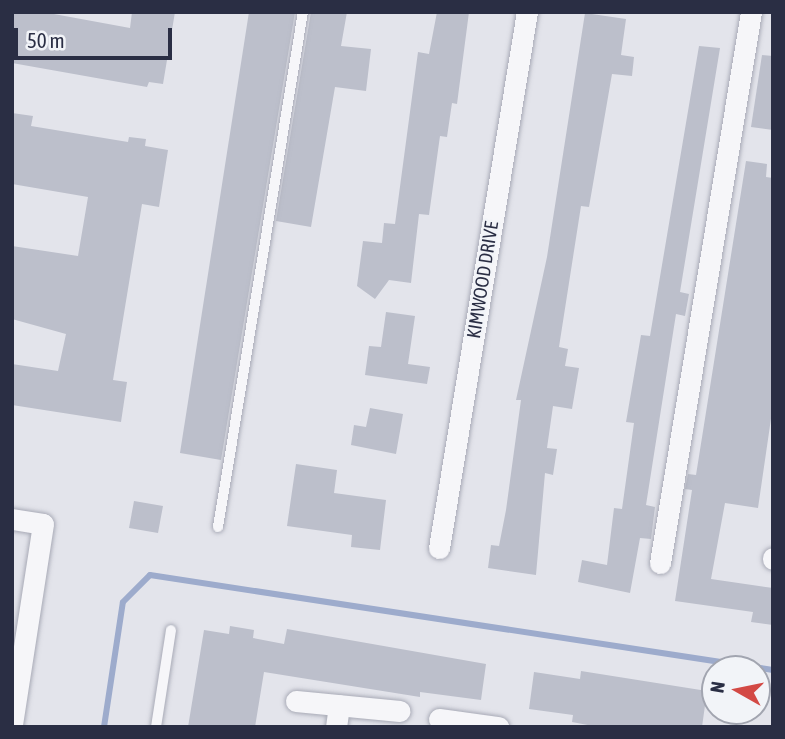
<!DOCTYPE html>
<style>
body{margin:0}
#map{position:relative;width:785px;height:739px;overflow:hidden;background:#e3e4eb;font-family:"Asap Condensed",sans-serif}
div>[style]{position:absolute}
.stream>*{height:6px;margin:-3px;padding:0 3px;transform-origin:3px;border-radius:3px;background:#9dabcc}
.building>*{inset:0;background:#bcbfcb}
.roads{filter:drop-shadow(0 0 2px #a8aab6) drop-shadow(0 0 2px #a8aab6)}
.service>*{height:10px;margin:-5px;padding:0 5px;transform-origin:5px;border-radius:5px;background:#f6f6f9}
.minor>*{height:21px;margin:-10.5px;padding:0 10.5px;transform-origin:10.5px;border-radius:10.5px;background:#f6f6f9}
span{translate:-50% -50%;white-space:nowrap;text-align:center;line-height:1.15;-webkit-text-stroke:5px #f2f4f8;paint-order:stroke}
.street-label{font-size:19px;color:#2a2e44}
.frame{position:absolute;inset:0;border:14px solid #2a2e44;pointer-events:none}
.north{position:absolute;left:701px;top:655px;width:70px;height:70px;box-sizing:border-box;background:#f2f4f8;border:2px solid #a2a5b0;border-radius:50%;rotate:279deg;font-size:19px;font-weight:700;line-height:28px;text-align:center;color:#2a2e44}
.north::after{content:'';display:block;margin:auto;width:24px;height:32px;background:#d34945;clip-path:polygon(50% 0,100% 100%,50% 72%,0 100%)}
.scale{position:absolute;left:14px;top:28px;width:158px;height:32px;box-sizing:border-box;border:4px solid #2a2e44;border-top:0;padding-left:9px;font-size:21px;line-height:24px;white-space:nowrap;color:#2a2e44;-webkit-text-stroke:5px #f2f4f8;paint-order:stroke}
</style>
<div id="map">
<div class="stream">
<div style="left:104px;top:727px;width:126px;rotate:-81.4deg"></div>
<div style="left:123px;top:602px;width:38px;rotate:-45deg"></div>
<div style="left:150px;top:575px;width:630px;rotate:8.67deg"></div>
</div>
<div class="building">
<div style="clip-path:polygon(12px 12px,43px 12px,130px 28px,132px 12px,175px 12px,163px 84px,149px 82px,147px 87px,12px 63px)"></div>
<div style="clip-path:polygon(249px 12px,295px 12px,221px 460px,180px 453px)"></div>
<div style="clip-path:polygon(311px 12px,347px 12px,341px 46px,371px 49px,366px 91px,335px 87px,311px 227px,276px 221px)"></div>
<div style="clip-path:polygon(437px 12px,469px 12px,457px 104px,452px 103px,447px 137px,440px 136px,429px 215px,419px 214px,411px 283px,389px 280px,375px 299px,357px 286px,363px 241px,382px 243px,384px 223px,395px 224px,418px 52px,429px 54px)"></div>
<div style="clip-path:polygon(585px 13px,626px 19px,621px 55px,634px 57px,632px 76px,612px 74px,589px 207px,581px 206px,559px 347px,568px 349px,565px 366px,579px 368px,572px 409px,553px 406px,547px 448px,557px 449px,553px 475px,545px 473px,536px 575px,488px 568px,491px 545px,499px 546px,506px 510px,521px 400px,516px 400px,547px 257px)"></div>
<div style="clip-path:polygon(699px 46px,720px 48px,680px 292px,689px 294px,685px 316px,676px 314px,646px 505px,655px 507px,651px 539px,640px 538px,630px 593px,578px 582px,582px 560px,607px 565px,614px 508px,622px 509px,634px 423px,626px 422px,641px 335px,650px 336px)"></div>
<div style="clip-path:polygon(762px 55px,773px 56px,773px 130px,751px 127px)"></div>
<div style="clip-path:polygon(12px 113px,33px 116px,31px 126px,128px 142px,129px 137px,146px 139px,145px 146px,168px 150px,159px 207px,142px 204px,113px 380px,127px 382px,121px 422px,12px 405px,12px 364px,58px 371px,66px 334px,12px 319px,12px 246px,78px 256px,88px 197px,12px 184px)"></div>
<div style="clip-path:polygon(746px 161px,767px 164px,766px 177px,773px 178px,773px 405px,758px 508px,725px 503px,711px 579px,773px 588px,773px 625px,751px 622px,753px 612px,675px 601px,692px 490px,685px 489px,688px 474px,696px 475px)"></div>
<div style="clip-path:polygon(386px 312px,415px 316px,408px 364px,430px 367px,427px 384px,365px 375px,369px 346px,381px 347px)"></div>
<div style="clip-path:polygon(370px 408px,403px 414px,396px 454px,351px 445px,354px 425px,366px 427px)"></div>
<div style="clip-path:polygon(296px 464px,337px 470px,334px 493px,386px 500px,380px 550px,351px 547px,352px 535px,287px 526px)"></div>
<div style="clip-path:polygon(134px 501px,163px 506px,158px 533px,129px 528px)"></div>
<div style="clip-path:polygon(230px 626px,254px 630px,253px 638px,284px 644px,287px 629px,486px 664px,481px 700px,420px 692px,420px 697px,264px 672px,255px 727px,188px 727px,204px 630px,229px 634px)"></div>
<div style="clip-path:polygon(581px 671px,707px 691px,702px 727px,598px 727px,572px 722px,573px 715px,529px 709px,534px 672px,580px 679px)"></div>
</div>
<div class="roads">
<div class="service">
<div style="left:218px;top:527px;width:522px;rotate:-80.63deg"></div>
<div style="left:156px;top:727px;width:98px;rotate:-81.2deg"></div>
</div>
<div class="minor">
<div style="left:12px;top:519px;width:31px;rotate:9deg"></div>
<div style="left:43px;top:524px;width:203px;rotate:98.8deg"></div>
<div style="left:439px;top:548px;width:543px;rotate:-80.68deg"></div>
<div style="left:773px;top:559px;width:1px;rotate:-90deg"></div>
<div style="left:660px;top:563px;width:558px;rotate:-80.62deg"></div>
<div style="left:296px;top:701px;width:104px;rotate:5.5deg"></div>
<div style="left:439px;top:719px;width:60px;rotate:7.7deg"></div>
<div style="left:336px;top:727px;width:22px;rotate:-82deg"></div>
</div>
</div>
<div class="street-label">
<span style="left:483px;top:280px;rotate:-81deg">KIMWOOD DRIVE</span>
</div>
<div class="frame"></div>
<div class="north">N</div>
<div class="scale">50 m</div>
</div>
